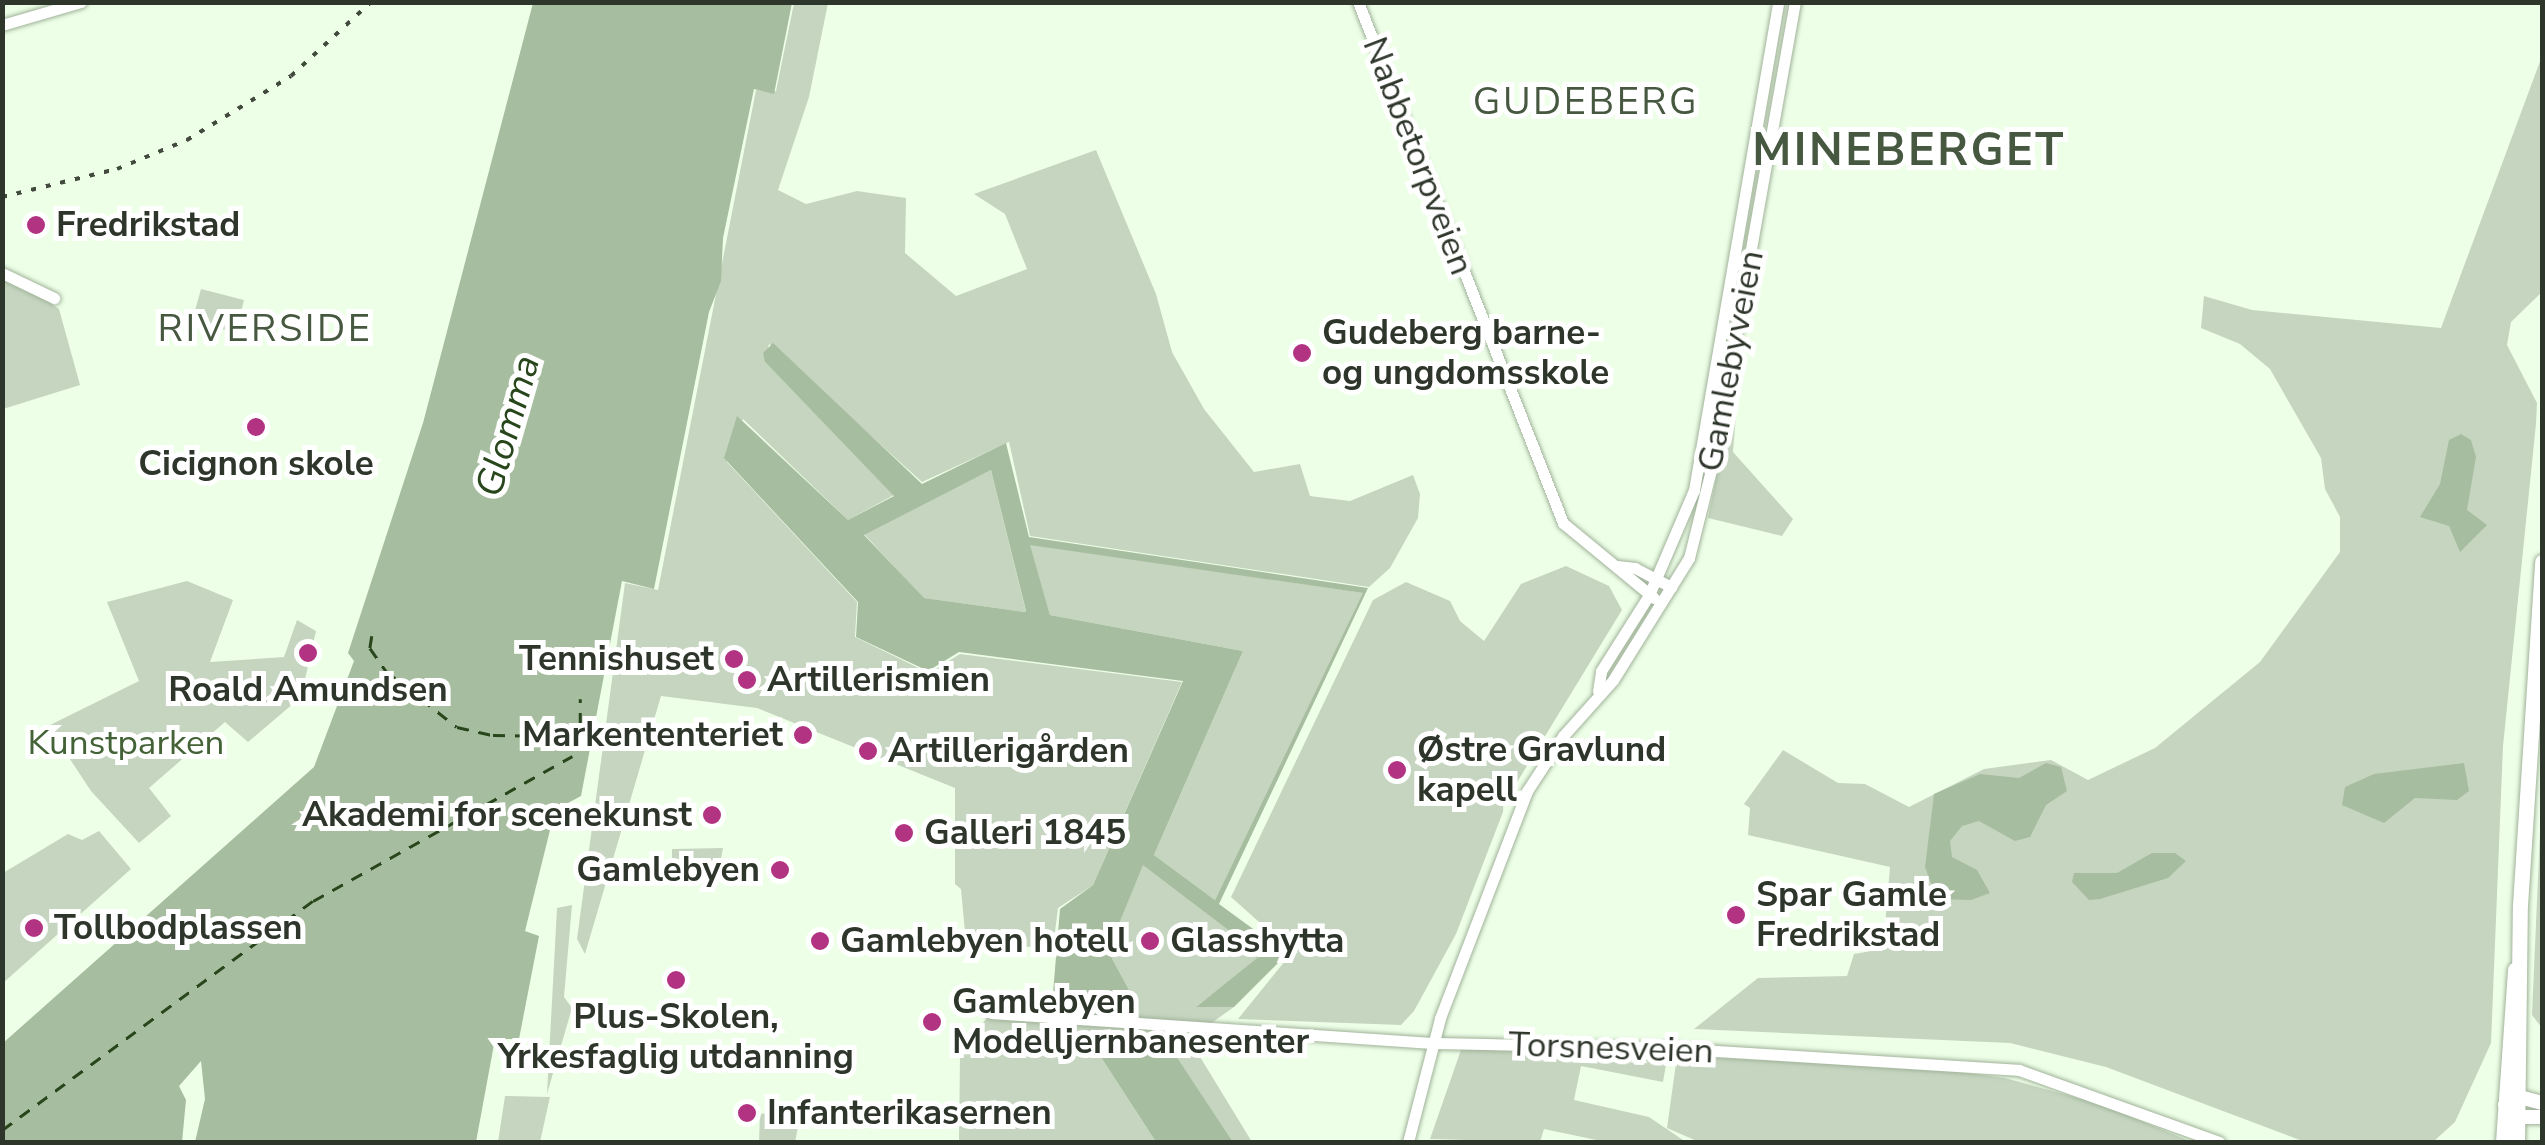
<!DOCTYPE html>
<meta charset="utf-8">
<style>
body{margin:0}
#map{position:relative;width:2545px;height:1145px;overflow:hidden;background:#eeffe8;font-family:"Nunito Sans",sans-serif}
div>[style]{position:absolute}
.green>*{inset:0;background:#c6d5c0}
.water>*{inset:0;background:#a7bd9f}
.ferry>*{height:2.5px;margin-top:-1.25px;transform-origin:0;background:repeating-linear-gradient(90deg,#28461b 0 12px,transparent 0 22px)}
.roads{filter:drop-shadow(0 0 2px #a0b399) drop-shadow(0 0 2px #a0b399)}
.minor>*{height:11px;margin:-5.5px;padding:0 5.5px;transform-origin:5.5px;border-radius:5.5px;background:#fff}
.major>*{height:14px;margin:-7px;padding:0 7px;transform-origin:7px;border-radius:7px;background:#fff}
.highway>*{height:15px;margin:-7.5px;padding:0 7.5px;transform-origin:7.5px;border-radius:7.5px;background:#fff}
.rail>*{height:4px;margin-top:-2px;transform-origin:0;background:repeating-linear-gradient(90deg,#424a3e 0 5px,transparent 0 15px)}
.dots>*{width:28px;height:28px;translate:-50% -50%;box-sizing:border-box;border:5px solid #fff;border-radius:50%}
span{translate:-50% -50%;white-space:nowrap;text-align:center;line-height:1.15;-webkit-text-stroke:10px #fff;paint-order:stroke}
.street-label{font-size:35px;color:#2e362b}
.poi-label{font-size:35px;color:#2e362b;font-weight:700}
.left{translate:0 -50%;text-align:left}
.right{translate:-100% -50%;text-align:right}
.park-label{font-size:35px;color:#436236}
.neighbourhood-label{font-size:38px;color:#475840;letter-spacing:2.5px}
.water-label{font-size:38px;color:#28461b;font-style:italic}
.district-label{font-size:45px;color:#475840;font-weight:700;letter-spacing:2.5px}
.frame{position:absolute;inset:0;border:5px solid #2e362b;pointer-events:none}
</style>
<div id="map">
<div class="green">
<div style="clip-path:polygon(794px 3px,828px 3px,809px 97px,778px 190px,806px 204px,857px 191px,906px 198px,905px 253px,956px 296px,1027px 269px,1005px 214px,974px 194px,1096px 150px,1156px 294px,1172px 352px,1204px 409px,1254px 472px,1300px 464px,1310px 496px,1350px 501px,1413px 475px,1420px 494px,1418px 518px,1390px 568px,1369px 587px,1030px 536px,1009px 442px,922px 482px,769px 344px,765px 362px,894px 495px,848px 520px,743px 419px,727px 462px,857px 602px,855px 637px,929px 673px,960px 654px,1182px 682px,1093px 885px,1058px 908px,1053px 948px,1009px 946px,1008px 939px,966px 943px,961px 889px,955px 884px,955px 788px,757px 708px,661px 696px,585px 954px,577px 939px,625px 583px,658px 590px,756px 90px,776px 91px)"></div>
<div style="clip-path:polygon(2542px 56px,2542px 292px,2511px 322px,2507px 345px,2537px 403px,2536px 424px,2503px 746px,2491px 1043px,2455px 1122px,2433px 1142px,2305px 1142px,2106px 1067px,2010px 1043px,1694px 1029px,1758px 978px,1847px 976px,1854px 954px,1883px 949px,1890px 867px,1748px 835px,1750px 808px,1744px 804px,1783px 750px,1838px 783px,1865px 784px,1909px 807px,1984px 769px,2051px 760px,2088px 780px,2155px 748px,2260px 662px,2340px 552px,2340px 517px,2325px 489px,2321px 458px,2270px 369px,2240px 344px,2201px 328px,2204px 296px,2252px 310px,2441px 328px)"></div>
<div style="clip-path:polygon(2px 279px,24px 284px,59px 309px,80px 385px,3px 409px)"></div>
<div style="clip-path:polygon(201px 289px,244px 300px,236px 333px,192px 321px)"></div>
<div style="clip-path:polygon(1729px 415px,1736px 416px,1733px 452px,1793px 519px,1782px 536px,1708px 518px)"></div>
<div style="clip-path:polygon(991px 470px,1026px 612px,923px 598px,864px 534px)"></div>
<div style="clip-path:polygon(1029px 544px,1364px 593px,1215px 900px,1154px 855px,1243px 651px,1050px 615px)"></div>
<div style="clip-path:polygon(1566px 566px,1609px 586px,1622px 610px,1511px 792px,1504px 793px,1503px 812px,1456px 934px,1414px 1011px,1401px 1025px,1238px 1019px,1285px 961px,1277px 938px,1231px 897px,1373px 600px,1406px 582px,1450px 601px,1460px 621px,1484px 641px,1521px 584px)"></div>
<div style="clip-path:polygon(187px 581px,233px 600px,210px 662px,284px 657px,297px 620px,316px 631px,301px 697px,248px 742px,225px 722px,149px 788px,171px 816px,139px 843px,91px 791px,48px 726px,139px 681px,107px 602px)"></div>
<div style="clip-path:polygon(2542px 786px,2542px 1028px,2532px 1015px)"></div>
<div style="clip-path:polygon(99px 831px,131px 869px,3px 983px,3px 873px,68px 834px,82px 840px)"></div>
<div style="clip-path:polygon(723px 848px,717px 881px,672px 883px,672px 849px)"></div>
<div style="clip-path:polygon(1143px 864px,1262px 956px,1197px 1006px,1234px 1007px,1203px 1029px,1183px 1029px,1252px 1142px,1233px 1142px,1170px 1048px,1095px 1048px,1156px 1142px,959px 1142px,960px 1053px,989px 1015px,1068px 1017px,1061px 999px,1135px 1001px,1108px 951px)"></div>
<div style="clip-path:polygon(572px 905px,564px 997px,572px 1008px,547px 1094px,557px 908px)"></div>
<div style="clip-path:polygon(1462px 1047px,1667px 1059px,1663px 1082px,1581px 1066px,1574px 1100px,1649px 1117px,1686px 1142px,1606px 1142px,1544px 1129px,1540px 1142px,1430px 1139px)"></div>
<div style="clip-path:polygon(1677px 1056px,1922px 1067px,2005px 1078px,2100px 1104px,2192px 1142px,1699px 1142px,1667px 1128px)"></div>
<div style="clip-path:polygon(505px 1096px,550px 1097px,540px 1142px,498px 1142px)"></div>
<div style="clip-path:polygon(802px 1108px,795px 1142px,759px 1142px,760px 1114px)"></div>
</div>
<div class="water">
<div style="clip-path:polygon(533px 3px,792px 3px,774px 94px,754px 89px,723px 238px,721px 281px,709px 312px,654px 589px,622px 581px,581px 796px,555px 810px,525px 931px,539px 936px,519px 1039px,495px 1039px,476px 1142px,195px 1142px,205px 1099px,201px 1061px,179px 1086px,186px 1100px,182px 1142px,3px 1142px,3px 1043px,314px 767px,354px 661px,348px 653px,423px 423px)"></div>
<div style="clip-path:polygon(evenodd,773px 343px,922px 484px,1006px 443px,1029px 537px,1368px 588px,1219px 904px,1275px 945px,1281px 960px,1234px 1007px,1196px 1007px,1261px 955px,1143px 865px,1108px 951px,1135px 1001px,1061px 999px,1053px 993px,1060px 909px,1093px 885px,1183px 681px,959px 652px,928px 671px,856px 637px,858px 602px,724px 458px,737px 416px,848px 520px,894px 496px,765px 362px,763px 353px,773px 343px,991px 470px,1026px 611px,1025px 612px,924px 598px,864px 535px,991px 470px,773px 343px,1030px 545px,1363px 593px,1215px 900px,1154px 855px,1243px 651px,1050px 615px,1030px 545px)"></div>
<div style="clip-path:polygon(2461px 434px,2471px 440px,2476px 457px,2467px 510px,2487px 525px,2460px 552px,2449px 526px,2420px 517px,2440px 484px,2449px 440px)"></div>
<div style="clip-path:polygon(2046px 763px,2061px 767px,2067px 791px,2046px 805px,2030px 837px,2015px 841px,1979px 821px,1962px 826px,1950px 841px,1952px 857px,1977px 870px,1990px 893px,1971px 900px,1937px 899px,1925px 867px,1934px 794px,1980px 774px,2019px 778px)"></div>
<div style="clip-path:polygon(2464px 763px,2469px 791px,2457px 800px,2415px 798px,2384px 823px,2342px 805px,2345px 787px,2374px 774px)"></div>
<div style="clip-path:polygon(2152px 853px,2175px 853px,2186px 861px,2168px 878px,2100px 899px,2089px 900px,2072px 882px,2074px 873px,2117px 873px)"></div>
<div style="clip-path:polygon(1106px 1041px,1170px 1047px,1233px 1142px,1156px 1142px,1095px 1048px)"></div>
</div>
<div class="ferry">
<div style="left:372px;top:636px;width:12px;rotate:99deg"></div>
<div style="left:370px;top:648px;width:28px;rotate:55deg"></div>
<div style="left:386px;top:671px;width:90px;rotate:38.3deg"></div>
<div style="left:457px;top:727px;width:37px;rotate:13deg"></div>
<div style="left:493px;top:735px;width:67px;rotate:0.9deg"></div>
<div style="left:560px;top:736px;width:23px;rotate:-29deg"></div>
<div style="left:580px;top:725px;width:26px;rotate:-90deg"></div>
<div style="left:2px;top:1130px;width:386px;rotate:-36.4deg"></div>
<div style="left:313px;top:901px;width:297px;rotate:-29.2deg"></div>
</div>
<div class="roads">
<div class="minor">
<div style="left:1358px;top:2px;width:560px;rotate:68.52deg"></div>
<div style="left:1563px;top:523px;width:118px;rotate:39.5deg"></div>
<div style="left:2px;top:25px;width:82px;rotate:-16.2deg"></div>
<div style="left:2px;top:273px;width:58px;rotate:25.7deg"></div>
<div style="left:1617px;top:566px;width:18px;rotate:6deg"></div>
<div style="left:1635px;top:568px;width:41px;rotate:27.8deg"></div>
<div style="left:1598px;top:691px;width:20px;rotate:-81deg"></div>
<div style="left:1601px;top:671px;width:90px;rotate:-57.7deg"></div>
<div style="left:1649px;top:595px;width:114px;rotate:-66.8deg"></div>
<div style="left:1694px;top:490px;width:495px;rotate:-80.2deg"></div>
<div style="left:991px;top:1013px;width:446px;rotate:3.9deg"></div>
<div style="left:1436px;top:1043px;width:234px;rotate:1.2deg"></div>
<div style="left:1670px;top:1048px;width:350px;rotate:3.6deg"></div>
<div style="left:2019px;top:1070px;width:213px;rotate:19.8deg"></div>
<div style="left:1408px;top:1142px;width:128px;rotate:-75.5deg"></div>
<div style="left:1440px;top:1018px;width:243px;rotate:-69deg"></div>
<div style="left:1527px;top:791px;width:66px;rotate:-56.8deg"></div>
<div style="left:1563px;top:736px;width:75px;rotate:-48.2deg"></div>
<div style="left:1613px;top:680px;width:144px;rotate:-58.1deg"></div>
<div style="left:1689px;top:558px;width:99px;rotate:-76deg"></div>
<div style="left:1713px;top:462px;width:467px;rotate:-79.9deg"></div>
</div>
<div class="major">
<div style="left:2542px;top:1103px;width:24px;rotate:-165deg"></div>
<div style="left:2519px;top:1097px;width:16px;rotate:150deg"></div>
<div style="left:2505px;top:1105px;width:18px;rotate:43deg"></div>
<div style="left:2518px;top:1117px;width:24px"></div>
</div>
<div class="highway">
<div style="left:2503px;top:1142px;width:173px;rotate:-86deg"></div>
<div style="left:2517px;top:1142px;width:237px;rotate:-89.3deg"></div>
<div style="left:2520px;top:905px;width:344px;rotate:-86.3deg"></div>
</div>
</div>
<div class="rail">
<div style="left:2px;top:197px;width:118px;rotate:-13.7deg"></div>
<div style="left:117px;top:169px;width:76px;rotate:-22.5deg"></div>
<div style="left:187px;top:140px;width:122px;rotate:-31.6deg"></div>
<div style="left:291px;top:76px;width:109px;rotate:-42.8deg"></div>
</div>
<div class="dots">
<div style="left:36px;top:225px;background:#b13381"></div>
<div style="left:1302px;top:353px;background:#b13381"></div>
<div style="left:256px;top:427px;background:#b13381"></div>
<div style="left:308px;top:653px;background:#b13381"></div>
<div style="left:734px;top:659px;background:#b13381"></div>
<div style="left:747px;top:680px;background:#b13381"></div>
<div style="left:803px;top:735px;background:#b13381"></div>
<div style="left:868px;top:751px;background:#b13381"></div>
<div style="left:1397px;top:770px;background:#b13381"></div>
<div style="left:712px;top:815px;background:#b13381"></div>
<div style="left:904px;top:833px;background:#b13381"></div>
<div style="left:780px;top:870px;background:#b13381"></div>
<div style="left:1736px;top:915px;background:#b13381"></div>
<div style="left:34px;top:928px;background:#b13381"></div>
<div style="left:820px;top:941px;background:#b13381"></div>
<div style="left:1150px;top:941px;background:#b13381"></div>
<div style="left:676px;top:980px;background:#b13381"></div>
<div style="left:932px;top:1022px;background:#b13381"></div>
<div style="left:747px;top:1113px;background:#b13381"></div>
</div>
<div class="street-label">
<span style="left:1418px;top:156px;rotate:69deg">Nabbetorpveien</span>
<span style="left:1731px;top:361px;rotate:-79deg">Gamlebyveien</span>
<span style="left:1611px;top:1048px;rotate:2deg">Torsnesveien</span>
</div>
<div class="poi-label">
<span class="left" style="left:56px;top:225px">Fredrikstad</span>
<span class="left" style="left:1322px;top:353px">Gudeberg barne-<br>og ungdomsskole</span>
<span style="left:256px;top:464px">Cicignon skole</span>
<span class="right" style="left:714px;top:659px">Tennishuset</span>
<span class="left" style="left:767px;top:680px">Artillerismien</span>
<span style="left:308px;top:690px">Roald Amundsen</span>
<span class="right" style="left:783px;top:735px">Markententeriet</span>
<span class="left" style="left:1417px;top:770px">Østre Gravlund<br>kapell</span>
<span class="left" style="left:888px;top:751px">Artillerigården</span>
<span class="right" style="left:692px;top:815px">Akademi for scenekunst</span>
<span class="left" style="left:924px;top:833px">Galleri 1845</span>
<span class="right" style="left:760px;top:870px">Gamlebyen</span>
<span class="left" style="left:1756px;top:915px">Spar Gamle<br>Fredrikstad</span>
<span class="left" style="left:54px;top:928px">Tollbodplassen</span>
<span class="left" style="left:840px;top:941px">Gamlebyen hotell</span>
<span class="left" style="left:1170px;top:941px">Glasshytta</span>
<span class="left" style="left:952px;top:1022px">Gamlebyen<br>Modelljernbanesenter</span>
<span style="left:676px;top:1037px">Plus-Skolen,<br>Yrkesfaglig utdanning</span>
<span class="left" style="left:767px;top:1113px">Infanterikasernen</span>
</div>
<div class="park-label">
<span style="left:126px;top:743px">Kunstparken</span>
</div>
<div class="neighbourhood-label">
<span style="left:1586px;top:102px">GUDEBERG</span>
<span style="left:265px;top:329px">RIVERSIDE</span>
</div>
<div class="water-label">
<span style="left:508px;top:426px;rotate:-74deg">Glomma</span>
</div>
<div class="district-label">
<span style="left:1909px;top:151px">MINEBERGET</span>
</div>
<div class="frame"></div>
</div>
